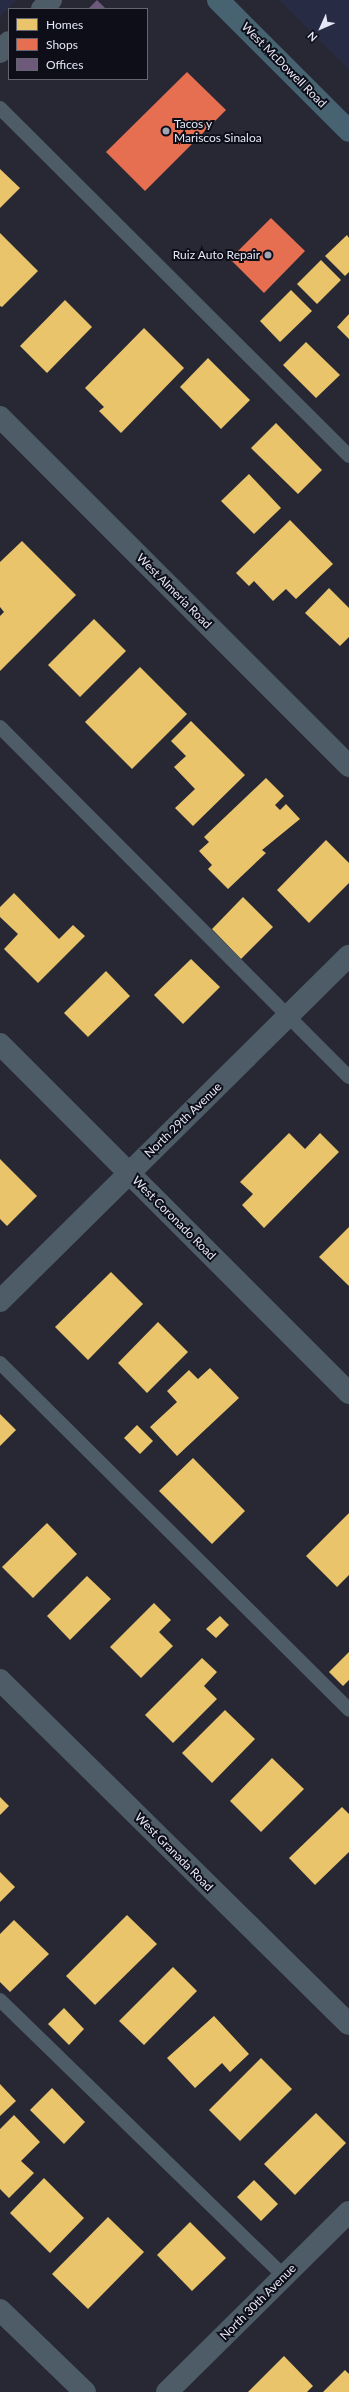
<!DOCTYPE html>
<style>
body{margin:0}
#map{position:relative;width:349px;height:2392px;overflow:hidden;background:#272833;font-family:Lato,sans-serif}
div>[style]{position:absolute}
.built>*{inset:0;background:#282b44}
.homes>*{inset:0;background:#e9c46a}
.shops>*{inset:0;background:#e76f51}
.offices>*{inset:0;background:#6d597a}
.lane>*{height:14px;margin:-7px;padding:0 7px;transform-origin:7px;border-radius:7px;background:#4d5c67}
.street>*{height:22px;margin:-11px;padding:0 11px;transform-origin:11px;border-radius:11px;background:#4d5c67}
.primary>*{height:22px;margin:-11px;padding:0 11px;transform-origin:11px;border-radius:11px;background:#476371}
.dots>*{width:11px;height:11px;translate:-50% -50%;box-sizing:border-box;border:2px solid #0d0e18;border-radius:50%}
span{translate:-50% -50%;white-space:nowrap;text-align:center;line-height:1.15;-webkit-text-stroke:4px #0d0e18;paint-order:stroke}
.street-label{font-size:12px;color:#e5e7f6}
.poi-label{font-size:12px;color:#e5e7f6}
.left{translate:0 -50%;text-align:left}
.right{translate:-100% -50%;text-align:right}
.legend{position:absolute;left:8px;top:8px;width:140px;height:72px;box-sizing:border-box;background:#0d0e18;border:1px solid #636571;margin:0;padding:5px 7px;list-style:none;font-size:12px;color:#e5e7f6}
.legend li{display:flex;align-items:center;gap:8px;height:20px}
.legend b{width:20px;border:1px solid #636571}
.north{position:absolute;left:301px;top:8px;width:40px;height:40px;-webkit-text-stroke:3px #0d0e18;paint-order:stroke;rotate:225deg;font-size:11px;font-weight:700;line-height:16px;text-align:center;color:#e5e7f6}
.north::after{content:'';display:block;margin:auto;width:14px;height:18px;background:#e5e7f6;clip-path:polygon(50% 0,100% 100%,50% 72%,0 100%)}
</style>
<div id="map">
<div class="built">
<div style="clip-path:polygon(0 0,17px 0,0 17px)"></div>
<div style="clip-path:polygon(279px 0,349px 0,349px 70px)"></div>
</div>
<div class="homes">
<div style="clip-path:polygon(0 169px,20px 188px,0 208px)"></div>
<div style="clip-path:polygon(0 233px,38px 271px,2px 307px,0 306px)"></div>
<div style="clip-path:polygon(347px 235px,349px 238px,349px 272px,345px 276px,325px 256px)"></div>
<div style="clip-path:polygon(321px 260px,341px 280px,317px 304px,297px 284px)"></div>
<div style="clip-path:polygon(291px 290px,312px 311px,280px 342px,260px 321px)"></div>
<div style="clip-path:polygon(65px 300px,92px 327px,47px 373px,20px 346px)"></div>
<div style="clip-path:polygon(349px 314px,349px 339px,337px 327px)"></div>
<div style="clip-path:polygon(144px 328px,184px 368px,121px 433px,99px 411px,104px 407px,85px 388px)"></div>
<div style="clip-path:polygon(306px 342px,340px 375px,316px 398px,283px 365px)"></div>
<div style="clip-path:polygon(208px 358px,250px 400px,221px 429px,180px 387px)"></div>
<div style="clip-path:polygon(276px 423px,322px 470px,298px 494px,251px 448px)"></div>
<div style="clip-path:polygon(249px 474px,281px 508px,254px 534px,221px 501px)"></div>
<div style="clip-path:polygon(290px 520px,333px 564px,296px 599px,286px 589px,273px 601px,254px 581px,249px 586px,236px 573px)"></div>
<div style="clip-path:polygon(22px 541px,76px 595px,0 671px,0 616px,4px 612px,0 607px,0 562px)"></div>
<div style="clip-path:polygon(329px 588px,349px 608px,349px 637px,340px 646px,305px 613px)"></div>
<div style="clip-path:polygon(94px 619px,126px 651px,80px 697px,48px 665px)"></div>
<div style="clip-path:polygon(140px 667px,187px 714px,132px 769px,85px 722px)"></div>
<div style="clip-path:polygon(191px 721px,245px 775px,193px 826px,175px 808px,195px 789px,174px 767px,186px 756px,171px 741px)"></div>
<div style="clip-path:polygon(266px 778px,284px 796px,275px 805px,280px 810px,286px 804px,300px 819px,262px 850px,266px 853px,228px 889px,208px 869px,212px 865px,199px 851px,209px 842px,204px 837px)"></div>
<div style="clip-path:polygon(326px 840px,349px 863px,349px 883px,309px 923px,277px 890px)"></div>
<div style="clip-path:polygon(14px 893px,59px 939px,73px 925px,85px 936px,38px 983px,4px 949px,18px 934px,0 917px,0 907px)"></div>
<div style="clip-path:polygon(243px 897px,273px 927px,241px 959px,212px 929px)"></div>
<div style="clip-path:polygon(191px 959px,220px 987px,183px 1024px,154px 995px)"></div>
<div style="clip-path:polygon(106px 971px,130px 996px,88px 1037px,64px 1013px)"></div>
<div style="clip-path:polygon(289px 1133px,305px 1149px,320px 1133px,339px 1152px,264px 1228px,242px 1205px,253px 1194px,240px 1182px)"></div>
<div style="clip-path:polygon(0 1159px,37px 1196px,7px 1226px,0 1219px)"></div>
<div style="clip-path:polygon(349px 1227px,349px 1286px,319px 1257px)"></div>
<div style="clip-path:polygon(111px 1272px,143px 1304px,88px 1360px,55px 1327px)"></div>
<div style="clip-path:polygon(158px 1322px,188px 1352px,147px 1393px,118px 1363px)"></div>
<div style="clip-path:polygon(210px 1368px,239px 1398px,177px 1456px,150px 1427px,177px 1402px,167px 1391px,189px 1370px,198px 1379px)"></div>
<div style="clip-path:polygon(0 1414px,16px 1430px,0 1446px)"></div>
<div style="clip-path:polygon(137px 1425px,153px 1441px,140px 1454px,124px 1438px)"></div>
<div style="clip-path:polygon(193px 1458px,245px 1511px,212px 1544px,159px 1491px)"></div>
<div style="clip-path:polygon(349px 1513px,349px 1575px,337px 1587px,306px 1556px)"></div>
<div style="clip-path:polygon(47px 1523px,77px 1554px,33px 1598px,2px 1567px)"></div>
<div style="clip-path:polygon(87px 1576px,111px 1599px,70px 1640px,47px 1616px)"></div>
<div style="clip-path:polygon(154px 1603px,171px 1620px,159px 1632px,173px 1646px,141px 1678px,110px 1647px)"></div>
<div style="clip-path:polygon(220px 1616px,229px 1625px,216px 1638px,206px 1629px)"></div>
<div style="clip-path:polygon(349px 1652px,349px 1680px,343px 1686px,329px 1672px)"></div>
<div style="clip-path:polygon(202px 1658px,217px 1672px,204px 1686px,217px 1699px,173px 1743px,145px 1715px)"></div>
<div style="clip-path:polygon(225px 1710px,255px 1739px,212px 1783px,182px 1753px)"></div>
<div style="clip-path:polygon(272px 1758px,304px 1789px,261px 1832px,230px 1801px)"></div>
<div style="clip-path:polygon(0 1797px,9px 1806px,0 1815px)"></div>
<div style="clip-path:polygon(342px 1807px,349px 1814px,349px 1852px,315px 1885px,289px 1858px)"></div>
<div style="clip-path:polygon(0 1872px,15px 1887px,0 1902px)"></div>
<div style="clip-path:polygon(127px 1915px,157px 1944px,95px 2005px,66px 1976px)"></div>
<div style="clip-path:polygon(14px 1920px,49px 1954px,10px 1992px,0 1982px,0 1934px)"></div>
<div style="clip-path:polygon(173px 1967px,197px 1991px,144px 2045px,119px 2021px)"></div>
<div style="clip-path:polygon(64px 2008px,84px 2029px,69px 2045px,48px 2024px)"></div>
<div style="clip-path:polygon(214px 2016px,249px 2054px,230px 2072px,222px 2063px,195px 2088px,167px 2058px)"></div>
<div style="clip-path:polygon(261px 2058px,292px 2089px,240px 2141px,209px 2110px)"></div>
<div style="clip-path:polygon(0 2084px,16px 2101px,0 2116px)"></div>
<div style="clip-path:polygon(52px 2088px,85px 2122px,64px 2144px,30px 2110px)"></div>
<div style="clip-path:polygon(316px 2113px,346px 2143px,295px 2195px,264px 2164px)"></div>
<div style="clip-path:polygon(14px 2115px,40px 2142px,21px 2161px,34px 2173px,9px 2198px,0 2189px,0 2129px)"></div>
<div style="clip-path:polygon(44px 2178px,84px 2218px,50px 2253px,10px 2213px)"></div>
<div style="clip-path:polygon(254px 2180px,278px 2204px,261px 2221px,237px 2197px)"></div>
<div style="clip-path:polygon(108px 2217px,144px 2252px,88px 2309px,52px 2274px)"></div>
<div style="clip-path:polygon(190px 2222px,226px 2258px,192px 2291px,157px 2255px)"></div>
<div style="clip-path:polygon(284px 2356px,313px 2386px,307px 2392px,248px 2392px)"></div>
<div style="clip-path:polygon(345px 2370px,349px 2374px,349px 2392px,323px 2392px)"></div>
</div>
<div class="shops">
<div style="clip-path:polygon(187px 72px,226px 110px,145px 191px,106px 152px)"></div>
<div style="clip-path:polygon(271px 218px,305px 251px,264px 293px,230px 259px)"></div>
</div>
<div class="offices">
<div style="clip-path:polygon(97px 0,106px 9px,88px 9px)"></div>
</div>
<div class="lane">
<div style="left:0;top:108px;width:493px;rotate:44.9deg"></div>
<div style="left:0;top:727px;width:494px;rotate:45.1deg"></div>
<div style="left:0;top:1363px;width:492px;rotate:44.8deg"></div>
<div style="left:0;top:2000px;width:396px;rotate:44.2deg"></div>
</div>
<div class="street">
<div style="left:42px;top:9px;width:13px;rotate:-45deg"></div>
<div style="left:0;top:52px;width:13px;rotate:-48deg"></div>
<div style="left:0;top:417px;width:494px;rotate:45deg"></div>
<div style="left:0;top:1044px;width:494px;rotate:45deg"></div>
<div style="left:0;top:1301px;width:491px;rotate:-44.7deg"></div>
<div style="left:0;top:1680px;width:490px;rotate:44.6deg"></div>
<div style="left:0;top:2310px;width:118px;rotate:44deg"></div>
<div style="left:167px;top:2392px;width:256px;rotate:-44.7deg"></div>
</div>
<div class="primary">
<div style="left:218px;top:0;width:185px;rotate:45deg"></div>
</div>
<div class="dots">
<div style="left:166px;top:131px;background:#a2a4b2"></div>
<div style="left:268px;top:255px;background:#a2a4b2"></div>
</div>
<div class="street-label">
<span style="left:284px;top:65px;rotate:45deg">West McDowell Road</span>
<span style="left:174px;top:591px;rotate:45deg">West Almeria Road</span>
<span style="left:183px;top:1120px;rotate:-44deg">North 29th Avenue</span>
<span style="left:174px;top:1218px;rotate:45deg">West Coronado Road</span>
<span style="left:174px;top:1852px;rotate:45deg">West Granada Road</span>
<span style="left:258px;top:2302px;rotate:-45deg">North 30th Avenue</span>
</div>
<div class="poi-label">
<span class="left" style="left:174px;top:131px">Tacos y<br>Mariscos Sinaloa</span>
<span class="right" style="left:260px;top:255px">Ruiz Auto Repair</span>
</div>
<ul class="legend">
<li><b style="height:11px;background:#e9c46a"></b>Homes</li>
<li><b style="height:11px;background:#e76f51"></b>Shops</li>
<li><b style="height:11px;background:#6d597a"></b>Offices</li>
</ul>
<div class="north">N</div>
</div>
